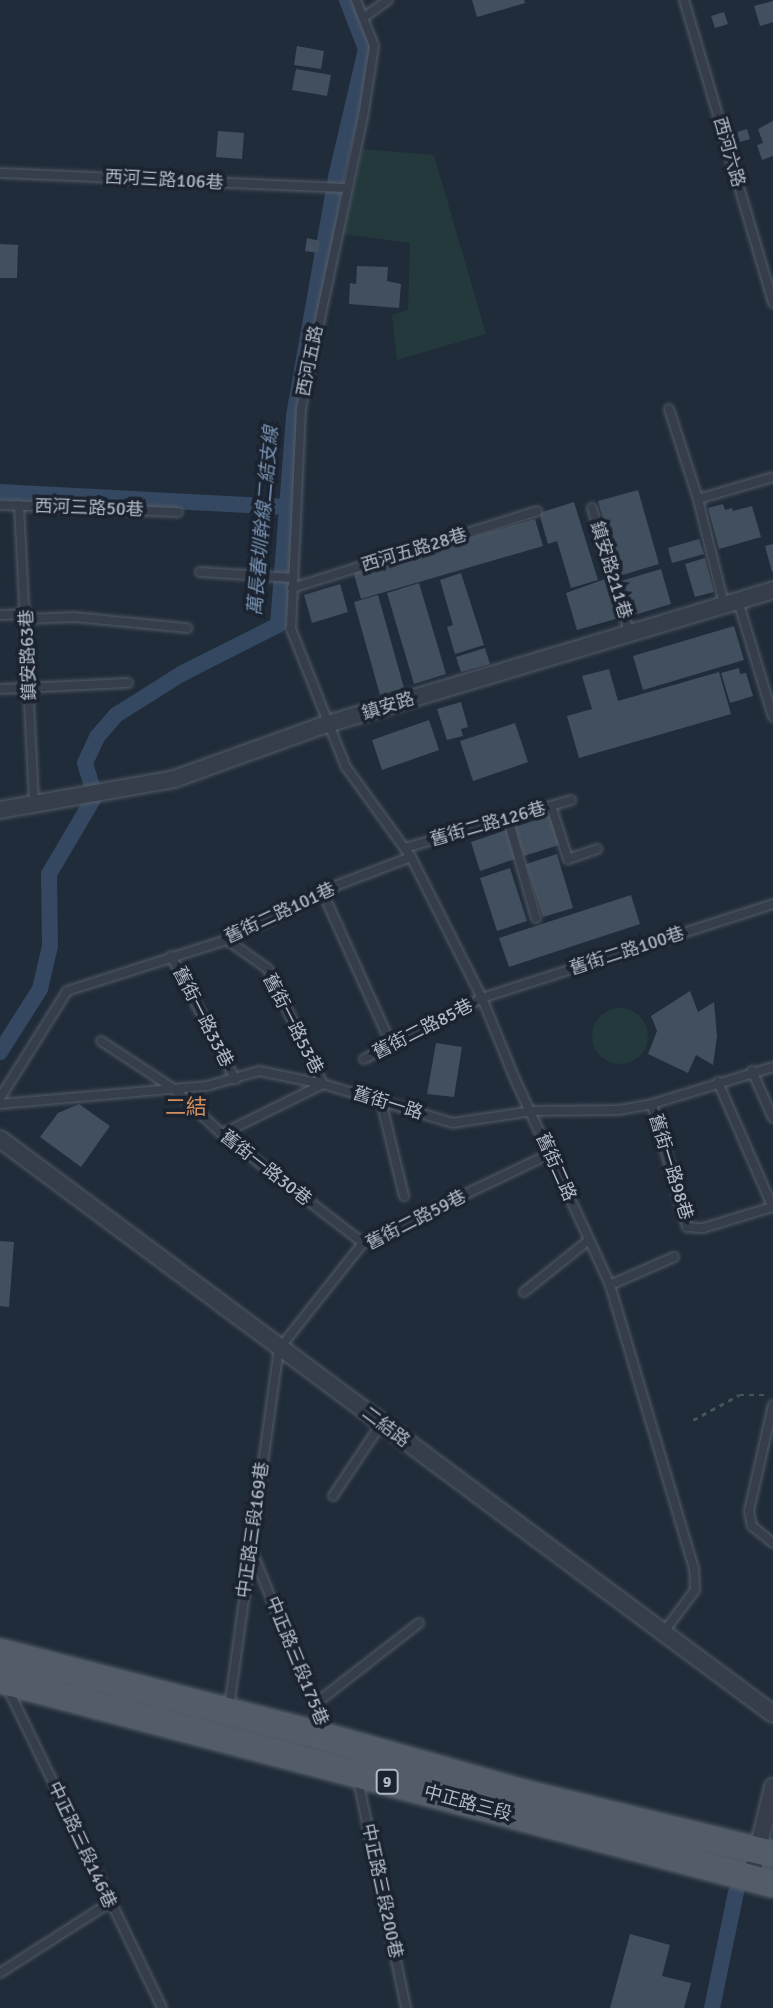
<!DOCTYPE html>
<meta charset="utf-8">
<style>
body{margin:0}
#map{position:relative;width:773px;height:2008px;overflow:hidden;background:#212c3a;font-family:Signika,"Noto Sans TC",sans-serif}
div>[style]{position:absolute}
.green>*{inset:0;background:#23393b}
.round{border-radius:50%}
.canal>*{height:16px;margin:-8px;padding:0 8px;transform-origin:8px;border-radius:8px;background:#354861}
.building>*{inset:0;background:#424f5e}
.path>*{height:2.5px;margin-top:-1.25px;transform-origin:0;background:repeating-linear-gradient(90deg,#415658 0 5px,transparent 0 10px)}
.roads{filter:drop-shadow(0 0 2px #535c68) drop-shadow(0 0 2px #535c68)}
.service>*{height:8px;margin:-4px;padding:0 4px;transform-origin:4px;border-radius:4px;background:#353e4a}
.minor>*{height:16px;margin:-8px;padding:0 8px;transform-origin:8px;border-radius:8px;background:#353e4a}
.primary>*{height:26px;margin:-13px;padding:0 13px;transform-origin:13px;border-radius:13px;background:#535d6a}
span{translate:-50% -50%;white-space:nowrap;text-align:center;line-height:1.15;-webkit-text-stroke:7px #1a232f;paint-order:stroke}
.shield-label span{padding:2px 5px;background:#1a232f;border:2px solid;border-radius:5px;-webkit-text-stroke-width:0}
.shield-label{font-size:16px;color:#b0b9c6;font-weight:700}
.street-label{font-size:18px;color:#b0b9c6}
.water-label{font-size:19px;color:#7790af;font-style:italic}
.quarter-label{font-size:21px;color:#d58f5d}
</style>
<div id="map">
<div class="green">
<div style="clip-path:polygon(363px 149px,434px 155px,486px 334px,397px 360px,392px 315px,408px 310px,410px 243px,343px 234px)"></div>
<div class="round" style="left:592px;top:1008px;width:56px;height:56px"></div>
</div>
<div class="canal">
<div style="left:0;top:492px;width:287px;rotate:3deg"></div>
<div style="left:0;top:1052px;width:75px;rotate:-57.6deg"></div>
<div style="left:40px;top:989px;width:44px;rotate:-76.9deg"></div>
<div style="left:50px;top:946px;width:72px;rotate:-90.8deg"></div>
<div style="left:49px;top:874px;width:91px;rotate:-59.5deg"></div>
<div style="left:95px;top:796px;width:34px;rotate:-107deg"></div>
<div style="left:85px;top:763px;width:29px;rotate:-65deg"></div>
<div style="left:97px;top:737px;width:29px;rotate:-49deg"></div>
<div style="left:116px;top:715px;width:77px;rotate:-32.2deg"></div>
<div style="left:181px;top:674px;width:109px;rotate:-26.8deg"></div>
<div style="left:278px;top:625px;width:210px;rotate:-85.6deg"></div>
<div style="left:294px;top:416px;width:243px;rotate:-80deg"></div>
<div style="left:336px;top:177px;width:131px;rotate:-76.8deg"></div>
<div style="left:366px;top:49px;width:53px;rotate:-111.2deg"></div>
<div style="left:712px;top:2008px;width:118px;rotate:-78.3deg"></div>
</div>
<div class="building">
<div style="clip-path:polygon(472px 0,524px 0,525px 3px,477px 17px)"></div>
<div style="clip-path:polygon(773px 1px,773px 22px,760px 26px,754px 6px)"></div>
<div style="clip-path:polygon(724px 12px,728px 24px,715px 28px,711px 16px)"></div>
<div style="clip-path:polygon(297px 46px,324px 51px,321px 69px,294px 65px)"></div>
<div style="clip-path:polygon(296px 69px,331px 75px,327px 96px,292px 90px)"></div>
<div style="clip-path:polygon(773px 121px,773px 156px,762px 160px,757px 145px,763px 143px,758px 129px)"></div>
<div style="clip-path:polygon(747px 129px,750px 139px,740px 142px,737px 132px)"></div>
<div style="clip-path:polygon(218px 131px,244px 133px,242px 159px,216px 157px)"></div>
<div style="clip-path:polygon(307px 238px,320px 241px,318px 253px,305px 251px)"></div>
<div style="clip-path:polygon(0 244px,18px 245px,17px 278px,0 278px)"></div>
<div style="clip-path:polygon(357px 266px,388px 267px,387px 281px,401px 284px,399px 308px,349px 304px,350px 283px,356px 284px)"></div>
<div style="clip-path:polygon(638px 490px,659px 564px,619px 576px,598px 501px)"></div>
<div style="clip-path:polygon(574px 502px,598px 580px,571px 588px,557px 541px,548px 544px,539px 513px)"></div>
<div style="clip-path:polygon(723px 504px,725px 510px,732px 508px,733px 511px,752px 506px,761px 537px,719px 549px,708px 508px)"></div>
<div style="clip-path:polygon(535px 519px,543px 546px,361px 599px,353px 571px)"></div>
<div style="clip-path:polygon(699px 539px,704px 554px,672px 563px,668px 548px)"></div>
<div style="clip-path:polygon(773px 544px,773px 572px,772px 572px,765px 546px)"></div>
<div style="clip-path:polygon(705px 558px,714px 592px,695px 597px,685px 564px)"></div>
<div style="clip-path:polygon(661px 569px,671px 604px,631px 616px,621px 581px)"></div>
<div style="clip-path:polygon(461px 573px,484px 645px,455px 654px,447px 627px,453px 625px,440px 580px)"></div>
<div style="clip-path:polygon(608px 578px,619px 618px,577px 630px,566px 593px)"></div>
<div style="clip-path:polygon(419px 583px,446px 674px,414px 684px,387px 593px)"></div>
<div style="clip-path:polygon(340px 584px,348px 612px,312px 623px,304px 595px)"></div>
<div style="clip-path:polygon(378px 595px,404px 688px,380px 695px,354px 602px)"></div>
<div style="clip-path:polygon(734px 626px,744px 660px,643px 690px,633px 656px)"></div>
<div style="clip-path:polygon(485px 648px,490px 664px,461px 672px,456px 657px)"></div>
<div style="clip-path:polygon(739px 668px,740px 674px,746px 673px,753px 696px,730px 703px,721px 673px)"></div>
<div style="clip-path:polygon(609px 669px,618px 701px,719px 672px,731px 714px,579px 758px,567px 716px,592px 709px,582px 676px)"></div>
<div style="clip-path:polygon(461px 702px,468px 727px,461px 729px,463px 736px,447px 740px,437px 709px)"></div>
<div style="clip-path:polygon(429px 720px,439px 750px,382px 770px,372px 740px)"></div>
<div style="clip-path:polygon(515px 723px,528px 762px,473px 781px,460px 741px)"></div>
<div style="clip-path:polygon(550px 815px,559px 845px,524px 856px,515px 827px)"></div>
<div style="clip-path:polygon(506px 830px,515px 859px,480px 871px,471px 842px)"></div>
<div style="clip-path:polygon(557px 854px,573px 908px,543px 917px,526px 864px)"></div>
<div style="clip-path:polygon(510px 868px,527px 921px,497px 931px,480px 878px)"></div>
<div style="clip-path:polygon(631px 895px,640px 924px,509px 967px,499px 938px)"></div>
<div style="clip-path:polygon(690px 991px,698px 1012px,714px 1002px,717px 1036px,713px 1065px,696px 1055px,688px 1073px,648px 1054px,657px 1031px,651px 1016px)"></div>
<div style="clip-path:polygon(436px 1043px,462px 1047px,454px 1097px,427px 1094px)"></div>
<div style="clip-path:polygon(79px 1104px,110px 1126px,81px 1167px,40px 1137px,58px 1113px)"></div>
<div style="clip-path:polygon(0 1241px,14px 1242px,9px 1307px,0 1306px)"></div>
<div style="clip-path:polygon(630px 1934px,670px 1945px,662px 1976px,691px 1983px,684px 2008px,610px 2008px)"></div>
</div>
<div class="path">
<div style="left:693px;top:1420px;width:52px;rotate:-28.5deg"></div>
<div style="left:739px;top:1395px;width:29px"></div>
</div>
<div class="roads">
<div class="service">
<div style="left:356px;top:0;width:49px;rotate:68.6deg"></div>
<div style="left:374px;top:46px;width:72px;rotate:98.8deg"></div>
<div style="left:363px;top:117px;width:299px;rotate:102deg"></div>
<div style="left:301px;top:409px;width:220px;rotate:92.6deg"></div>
<div style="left:291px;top:629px;width:149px;rotate:68.3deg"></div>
<div style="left:346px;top:767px;width:111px;rotate:54.2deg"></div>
<div style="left:411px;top:857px;width:158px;rotate:63.3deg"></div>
<div style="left:482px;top:998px;width:85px;rotate:67.9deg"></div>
<div style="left:514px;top:1077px;width:229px;rotate:65.2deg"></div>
<div style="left:610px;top:1285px;width:295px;rotate:73.5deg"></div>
<div style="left:694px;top:1568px;width:22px;rotate:87deg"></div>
<div style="left:695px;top:1590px;width:54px;rotate:126.7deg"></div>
<div style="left:684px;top:0;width:316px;rotate:73.6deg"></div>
<div style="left:363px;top:18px;width:31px;rotate:-36deg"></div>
<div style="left:0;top:173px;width:346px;rotate:2.5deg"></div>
<div style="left:669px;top:409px;width:95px;rotate:72.1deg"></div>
<div style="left:698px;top:499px;width:108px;rotate:76.1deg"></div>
<div style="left:698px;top:499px;width:78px;rotate:-16.3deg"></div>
<div style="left:0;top:505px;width:178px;rotate:2.3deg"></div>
<div style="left:19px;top:505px;width:299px;rotate:87.1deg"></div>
<div style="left:592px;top:508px;width:128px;rotate:73.3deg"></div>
<div style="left:200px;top:572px;width:93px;rotate:3.7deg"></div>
<div style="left:292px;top:588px;width:257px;rotate:-17.4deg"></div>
<div style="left:738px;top:601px;width:121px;rotate:73.2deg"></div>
<div style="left:0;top:615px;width:27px;rotate:-2deg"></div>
<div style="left:27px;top:619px;width:47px;rotate:-2.4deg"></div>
<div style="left:74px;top:617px;width:114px;rotate:5.6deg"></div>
<div style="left:0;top:689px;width:128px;rotate:-2.7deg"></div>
<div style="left:551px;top:806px;width:56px;rotate:72.2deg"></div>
<div style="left:568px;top:859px;width:31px;rotate:-19deg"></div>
<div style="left:508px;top:819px;width:103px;rotate:74.2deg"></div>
<div style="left:405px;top:848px;width:173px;rotate:-16.1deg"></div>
<div style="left:322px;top:891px;width:168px;rotate:65.7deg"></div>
<div style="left:171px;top:956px;width:139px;rotate:62.5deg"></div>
<div style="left:101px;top:1041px;width:87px;rotate:33.3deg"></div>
<div style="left:174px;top:1089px;width:66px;rotate:43.2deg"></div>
<div style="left:222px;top:1134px;width:178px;rotate:37.7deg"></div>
<div style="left:364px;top:1059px;width:133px;rotate:-27.3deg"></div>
<div style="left:482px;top:998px;width:306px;rotate:-17.9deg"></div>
<div style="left:752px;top:1071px;width:51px;rotate:65.9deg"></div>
<div style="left:718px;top:1082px;width:137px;rotate:66.4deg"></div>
<div style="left:0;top:1098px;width:126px;rotate:-57.9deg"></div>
<div style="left:67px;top:991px;width:168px;rotate:-17.7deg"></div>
<div style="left:227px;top:940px;width:73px;rotate:-25.2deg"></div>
<div style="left:293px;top:909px;width:34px;rotate:-32deg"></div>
<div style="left:322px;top:891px;width:95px;rotate:-20.9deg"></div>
<div style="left:381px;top:1101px;width:98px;rotate:76.4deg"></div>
<div style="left:0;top:1104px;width:208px;rotate:-5deg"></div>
<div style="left:207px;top:1086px;width:54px;rotate:-16.1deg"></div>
<div style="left:259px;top:1071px;width:65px;rotate:11.5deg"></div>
<div style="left:323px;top:1084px;width:136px;rotate:16.7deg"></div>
<div style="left:453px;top:1123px;width:80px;rotate:-8.6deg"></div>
<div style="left:532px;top:1111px;width:87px;rotate:-0.7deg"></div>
<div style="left:619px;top:1110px;width:34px;rotate:-10deg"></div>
<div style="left:652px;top:1104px;width:127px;rotate:-17deg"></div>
<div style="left:652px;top:1104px;width:128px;rotate:74.1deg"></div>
<div style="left:687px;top:1227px;width:16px;rotate:4deg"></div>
<div style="left:703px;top:1228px;width:72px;rotate:-16.9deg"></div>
<div style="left:222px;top:1134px;width:113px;rotate:-26.3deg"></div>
<div style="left:323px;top:1084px;width:127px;rotate:-115.6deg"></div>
<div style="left:268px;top:969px;width:50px;rotate:-144.7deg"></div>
<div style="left:610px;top:1285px;width:70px;rotate:-23.6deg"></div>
<div style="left:524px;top:1292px;width:83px;rotate:-38.7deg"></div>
<div style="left:773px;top:1405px;width:109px;rotate:102.8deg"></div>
<div style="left:749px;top:1511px;width:15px;rotate:79deg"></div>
<div style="left:752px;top:1526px;width:27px;rotate:39deg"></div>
<div style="left:333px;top:1496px;width:87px;rotate:-56.3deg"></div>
<div style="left:251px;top:1549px;width:196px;rotate:67.9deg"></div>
<div style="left:7px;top:1687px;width:356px;rotate:64.2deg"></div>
<div style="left:315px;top:1704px;width:132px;rotate:-37.9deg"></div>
<div style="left:229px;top:1708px;width:362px;rotate:-82.1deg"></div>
<div style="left:279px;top:1349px;width:135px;rotate:-51.6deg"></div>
<div style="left:363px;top:1243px;width:207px;rotate:-25.5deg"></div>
<div style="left:358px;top:1780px;width:233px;rotate:78.1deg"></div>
<div style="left:0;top:1973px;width:130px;rotate:-32.7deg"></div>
</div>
<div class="minor">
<div style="left:0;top:810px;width:177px;rotate:-10.1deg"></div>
<div style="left:174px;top:779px;width:163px;rotate:-19.8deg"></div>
<div style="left:327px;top:724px;width:466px;rotate:-16.7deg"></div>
<div style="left:0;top:1139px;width:963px;rotate:36.64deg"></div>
<div style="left:751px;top:1878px;width:94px;rotate:-76.4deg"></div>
</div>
<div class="primary">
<div style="left:0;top:1652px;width:338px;rotate:14.6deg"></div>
<div style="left:327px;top:1737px;width:205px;rotate:15.9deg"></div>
<div style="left:524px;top:1793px;width:256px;rotate:13.8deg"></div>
<div style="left:0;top:1680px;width:799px;rotate:14.78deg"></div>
</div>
</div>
<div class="shield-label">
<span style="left:387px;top:1782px">9</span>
</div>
<div class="street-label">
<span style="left:729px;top:152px;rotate:74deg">西河六路</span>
<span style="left:164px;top:180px;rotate:3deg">西河三路106巷</span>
<span style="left:310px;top:361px;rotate:-79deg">西河五路</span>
<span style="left:89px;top:508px;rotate:2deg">西河三路50巷</span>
<span style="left:414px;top:550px;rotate:-17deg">西河五路28巷</span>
<span style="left:611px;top:570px;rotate:73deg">鎮安路211巷</span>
<span style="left:28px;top:655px;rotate:-92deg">鎮安路63巷</span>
<span style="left:388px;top:706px;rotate:-17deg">鎮安路</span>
<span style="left:488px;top:824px;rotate:-16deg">舊街二路126巷</span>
<span style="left:280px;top:913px;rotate:-25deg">舊街二路101巷</span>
<span style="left:627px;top:951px;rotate:-18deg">舊街二路100巷</span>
<span style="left:203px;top:1017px;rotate:63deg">舊街一路33巷</span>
<span style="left:293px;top:1024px;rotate:63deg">舊街一路53巷</span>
<span style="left:423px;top:1029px;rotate:-27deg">舊街二路85巷</span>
<span style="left:388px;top:1103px;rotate:17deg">舊街一路</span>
<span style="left:556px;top:1167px;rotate:66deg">舊街二路</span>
<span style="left:671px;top:1167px;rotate:73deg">舊街一路98巷</span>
<span style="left:266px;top:1168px;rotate:38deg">舊街一路30巷</span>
<span style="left:416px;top:1220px;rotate:-27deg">舊街二路59巷</span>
<span style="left:386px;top:1427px;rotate:37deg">二結路</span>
<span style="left:253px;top:1530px;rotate:-82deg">中正路三段169巷</span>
<span style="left:297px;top:1661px;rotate:68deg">中正路三段175巷</span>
<span style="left:468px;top:1803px;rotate:15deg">中正路三段</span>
<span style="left:82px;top:1845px;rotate:65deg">中正路三段146巷</span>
<span style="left:382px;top:1891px;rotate:78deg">中正路三段200巷</span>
</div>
<div class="water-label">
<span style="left:264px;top:521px;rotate:-85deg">萬長春圳幹線二結支線</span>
</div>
<div class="quarter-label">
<span style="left:186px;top:1107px">二結</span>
</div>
</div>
